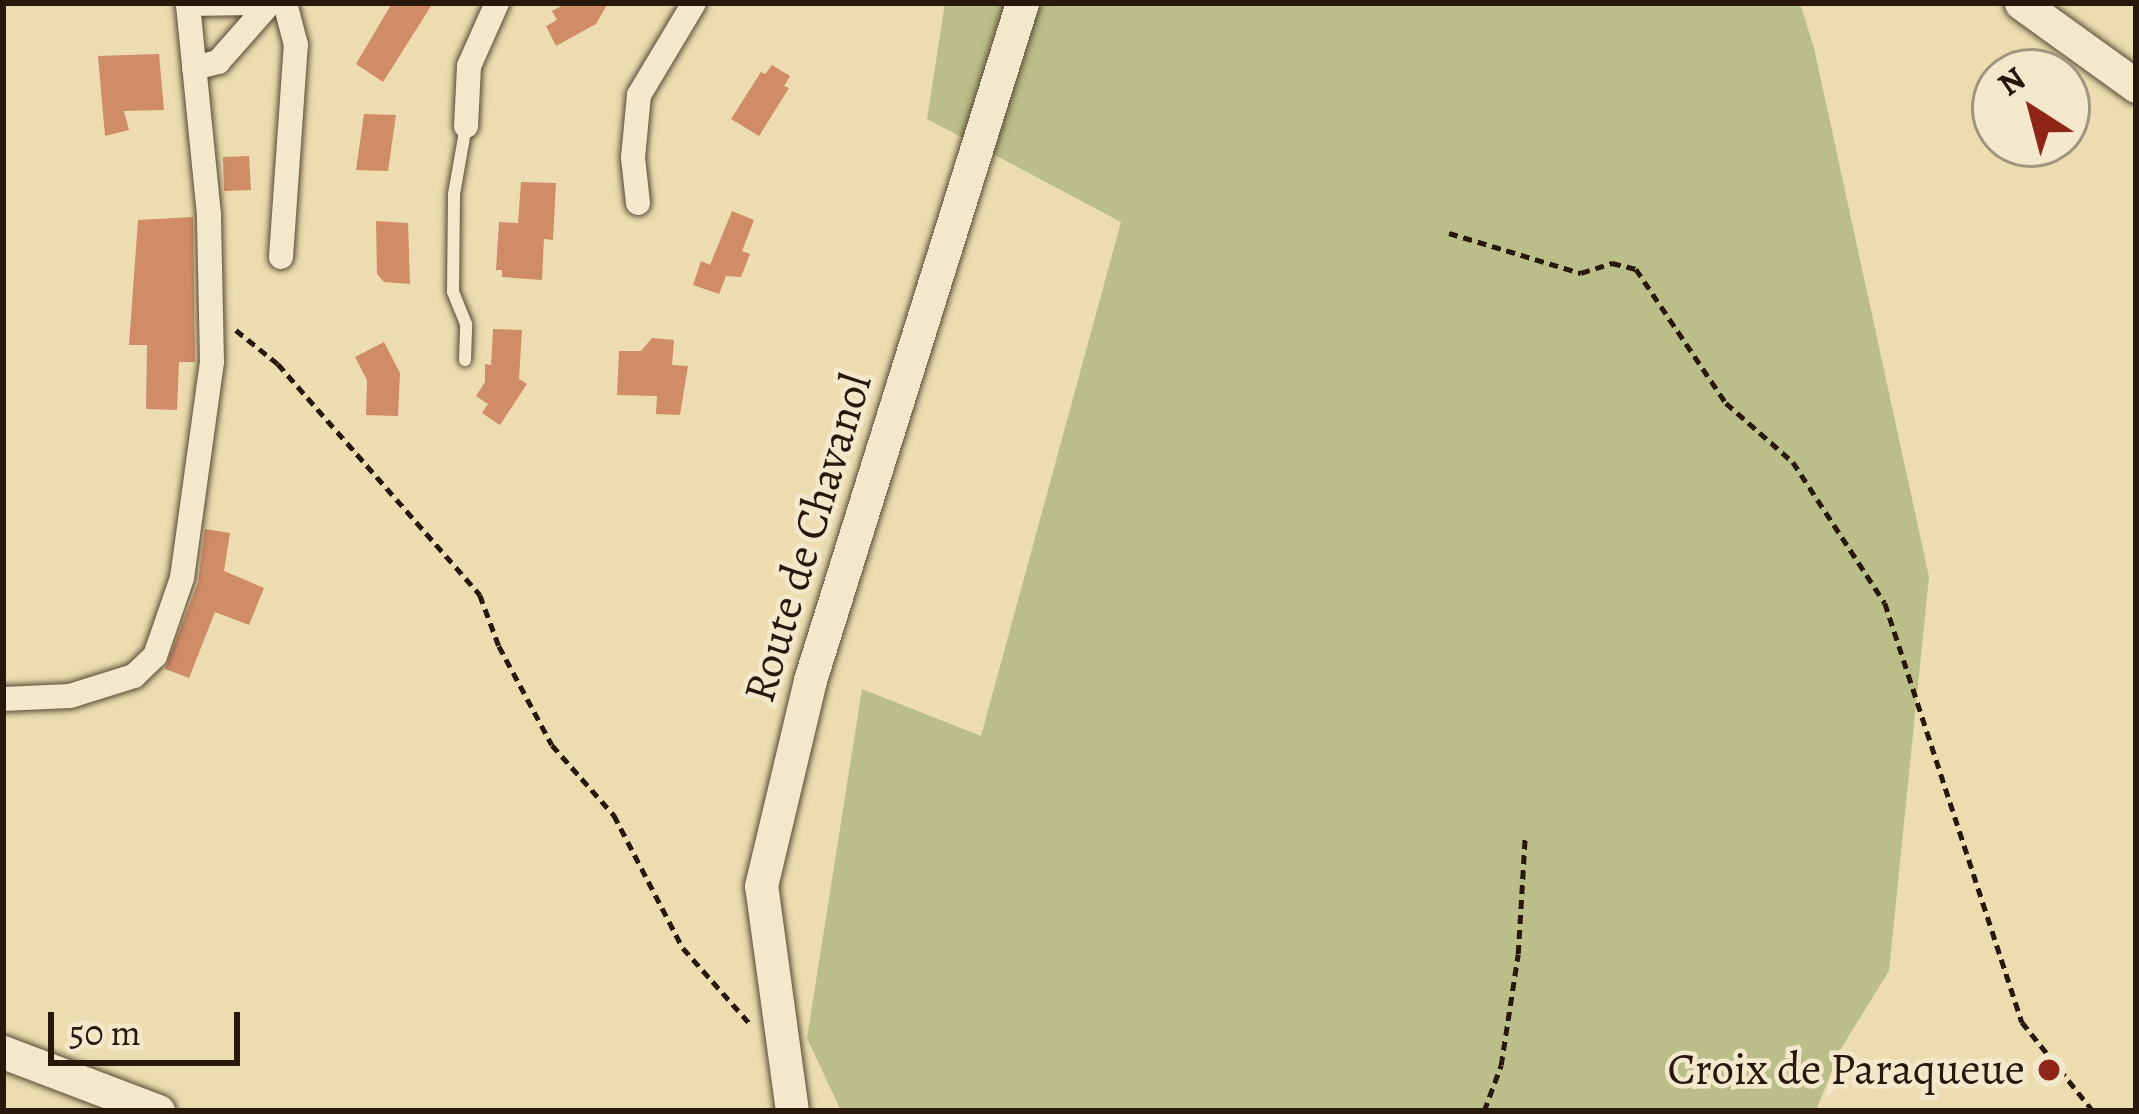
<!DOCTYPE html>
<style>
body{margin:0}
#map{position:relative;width:2139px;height:1114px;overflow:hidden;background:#ecdcb0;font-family:Alegreya,serif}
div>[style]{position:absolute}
.green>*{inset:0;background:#babf89}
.building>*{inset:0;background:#d08c67}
.path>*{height:4.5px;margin-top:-2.25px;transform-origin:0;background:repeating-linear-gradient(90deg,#28180b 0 9px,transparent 0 15px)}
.roads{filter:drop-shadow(0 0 3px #594934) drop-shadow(0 0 3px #594934)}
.lane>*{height:12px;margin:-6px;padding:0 6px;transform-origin:6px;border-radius:6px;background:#f3e8cc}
.street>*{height:24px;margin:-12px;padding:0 12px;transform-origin:12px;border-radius:12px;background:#f3e8cc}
.secondary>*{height:33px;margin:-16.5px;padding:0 16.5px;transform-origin:16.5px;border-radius:16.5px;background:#f3e8cc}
.dots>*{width:33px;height:33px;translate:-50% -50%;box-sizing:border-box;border:6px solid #f3e8cc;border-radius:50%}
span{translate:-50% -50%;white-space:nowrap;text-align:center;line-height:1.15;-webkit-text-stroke:9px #f3e8cc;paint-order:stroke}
.street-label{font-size:45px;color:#28180b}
.poi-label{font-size:45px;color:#28180b}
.right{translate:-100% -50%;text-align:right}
.frame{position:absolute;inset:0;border:6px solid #28180b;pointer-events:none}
.north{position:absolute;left:1971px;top:48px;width:120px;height:120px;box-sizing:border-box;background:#f3e8cc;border:3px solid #a2957f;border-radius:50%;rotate:324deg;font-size:33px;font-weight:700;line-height:48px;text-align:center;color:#28180b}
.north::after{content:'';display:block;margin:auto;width:42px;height:54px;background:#8f2418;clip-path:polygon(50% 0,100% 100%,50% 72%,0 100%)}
.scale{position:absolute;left:48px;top:1012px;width:192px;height:54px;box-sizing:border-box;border:6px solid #28180b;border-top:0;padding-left:15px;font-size:36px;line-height:42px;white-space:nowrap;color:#28180b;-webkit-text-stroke:9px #f3e8cc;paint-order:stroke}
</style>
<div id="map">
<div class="green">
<div style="clip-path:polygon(945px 3px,1800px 3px,1814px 48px,1929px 577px,1889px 971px,1840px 1050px,1816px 1111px,841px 1111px,807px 1038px,862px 689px,981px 736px,1121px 222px,927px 119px)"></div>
</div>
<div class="building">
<div style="clip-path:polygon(392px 3px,433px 3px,383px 82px,356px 64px)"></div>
<div style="clip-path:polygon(567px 3px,608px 3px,596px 24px,556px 46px,546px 26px,557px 20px,552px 11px)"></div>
<div style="clip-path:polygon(159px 54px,164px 110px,124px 111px,129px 130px,105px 136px,98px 56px)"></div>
<div style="clip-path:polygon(772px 65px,790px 76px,784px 86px,789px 88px,759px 136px,731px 119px,761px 72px,765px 74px)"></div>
<div style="clip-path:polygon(364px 114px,396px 115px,388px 171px,356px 170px)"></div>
<div style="clip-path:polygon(249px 156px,251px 190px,224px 191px,223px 157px)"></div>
<div style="clip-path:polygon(521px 182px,556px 183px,553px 240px,544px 239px,542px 280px,502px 277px,502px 270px,496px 270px,499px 222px,518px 223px)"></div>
<div style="clip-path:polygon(732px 211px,754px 220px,742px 251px,750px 254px,741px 277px,726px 276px,719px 294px,693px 285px,701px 261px,710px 265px)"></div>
<div style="clip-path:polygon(193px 217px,195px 362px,179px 362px,177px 410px,146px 409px,147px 345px,129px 345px,138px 220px)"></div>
<div style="clip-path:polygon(376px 221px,408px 223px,410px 284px,384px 282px,377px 274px)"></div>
<div style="clip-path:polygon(493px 329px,522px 330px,519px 379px,527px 384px,500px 425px,482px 413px,488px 404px,476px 396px,485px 382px,485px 364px,491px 365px)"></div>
<div style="clip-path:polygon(652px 338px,674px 340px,672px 365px,688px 366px,680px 415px,656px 414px,657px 396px,617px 395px,619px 351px,641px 351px)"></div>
<div style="clip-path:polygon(384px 342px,400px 373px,398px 416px,366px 415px,367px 380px,355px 357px)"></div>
<div style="clip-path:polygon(205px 529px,230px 533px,224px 571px,264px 588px,249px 625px,215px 612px,189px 678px,165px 669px,198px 583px)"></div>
</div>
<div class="path">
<div style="left:1449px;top:233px;width:138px;rotate:16.9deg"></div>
<div style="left:1581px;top:273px;width:33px;rotate:-18deg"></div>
<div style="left:1612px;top:263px;width:25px;rotate:14deg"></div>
<div style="left:1636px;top:269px;width:161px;rotate:56.1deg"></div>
<div style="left:1726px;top:403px;width:89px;rotate:41.4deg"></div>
<div style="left:1793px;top:462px;width:168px;rotate:56.9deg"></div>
<div style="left:1885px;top:603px;width:441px;rotate:71.9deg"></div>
<div style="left:2022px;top:1022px;width:114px;rotate:51.4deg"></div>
<div style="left:236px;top:330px;width:54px;rotate:39deg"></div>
<div style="left:278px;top:364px;width:307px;rotate:48.8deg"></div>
<div style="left:480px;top:595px;width:54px;rotate:69.6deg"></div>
<div style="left:499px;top:646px;width:112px;rotate:61.8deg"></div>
<div style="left:552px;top:745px;width:94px;rotate:48.5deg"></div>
<div style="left:614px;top:815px;width:150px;rotate:62.6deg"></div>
<div style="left:683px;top:948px;width:104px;rotate:48.5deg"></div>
<div style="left:1484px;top:1111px;width:49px;rotate:-69.7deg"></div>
<div style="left:1501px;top:1065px;width:112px;rotate:-81.3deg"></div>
<div style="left:1518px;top:954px;width:117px;rotate:-86.6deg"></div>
</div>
<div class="roads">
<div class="lane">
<div style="left:465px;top:360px;width:36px;rotate:-88deg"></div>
<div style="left:466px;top:324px;width:35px;rotate:-112deg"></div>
<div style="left:453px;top:292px;width:98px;rotate:-89.4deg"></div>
<div style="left:454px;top:194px;width:69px;rotate:-80deg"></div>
</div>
<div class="street">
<div style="left:188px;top:4px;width:67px;rotate:-0.9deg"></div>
<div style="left:194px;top:68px;width:25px;rotate:-14deg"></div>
<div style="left:218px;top:62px;width:79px;rotate:-48.6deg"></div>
<div style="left:466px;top:126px;width:60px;rotate:-87.1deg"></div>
<div style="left:469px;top:66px;width:69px;rotate:-66deg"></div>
<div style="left:638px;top:203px;width:45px;rotate:-96.3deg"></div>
<div style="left:633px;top:158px;width:63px;rotate:-84.6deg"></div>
<div style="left:639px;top:95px;width:107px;rotate:-59.1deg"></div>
<div style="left:281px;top:257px;width:213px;rotate:-86deg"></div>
<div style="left:296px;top:45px;width:43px;rotate:-104.7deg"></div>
<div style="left:3px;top:699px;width:67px;rotate:-2.6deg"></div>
<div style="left:70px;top:696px;width:67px;rotate:-17.4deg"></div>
<div style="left:134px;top:676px;width:29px;rotate:-44deg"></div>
<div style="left:155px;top:656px;width:83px;rotate:-70.9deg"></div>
<div style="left:182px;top:578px;width:218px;rotate:-82.1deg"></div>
<div style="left:212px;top:362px;width:147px;rotate:-91.2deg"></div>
<div style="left:209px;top:215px;width:213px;rotate:-95.7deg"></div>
</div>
<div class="secondary">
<div style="left:2021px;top:3px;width:142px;rotate:35.8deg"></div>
<div style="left:3px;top:1052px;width:166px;rotate:20.8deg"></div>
<div style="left:792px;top:1111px;width:227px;rotate:-97.8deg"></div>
<div style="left:761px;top:886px;width:212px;rotate:-76.6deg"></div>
<div style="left:810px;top:680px;width:709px;rotate:-72.61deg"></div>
</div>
</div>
<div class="dots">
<div style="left:2049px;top:1070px;background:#8f2418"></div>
</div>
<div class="street-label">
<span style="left:808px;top:538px;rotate:-73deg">Route de Chavanol</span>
</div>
<div class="poi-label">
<span class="right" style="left:2025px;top:1070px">Croix de Paraqueue</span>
</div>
<div class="frame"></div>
<div class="north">N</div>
<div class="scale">50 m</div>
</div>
